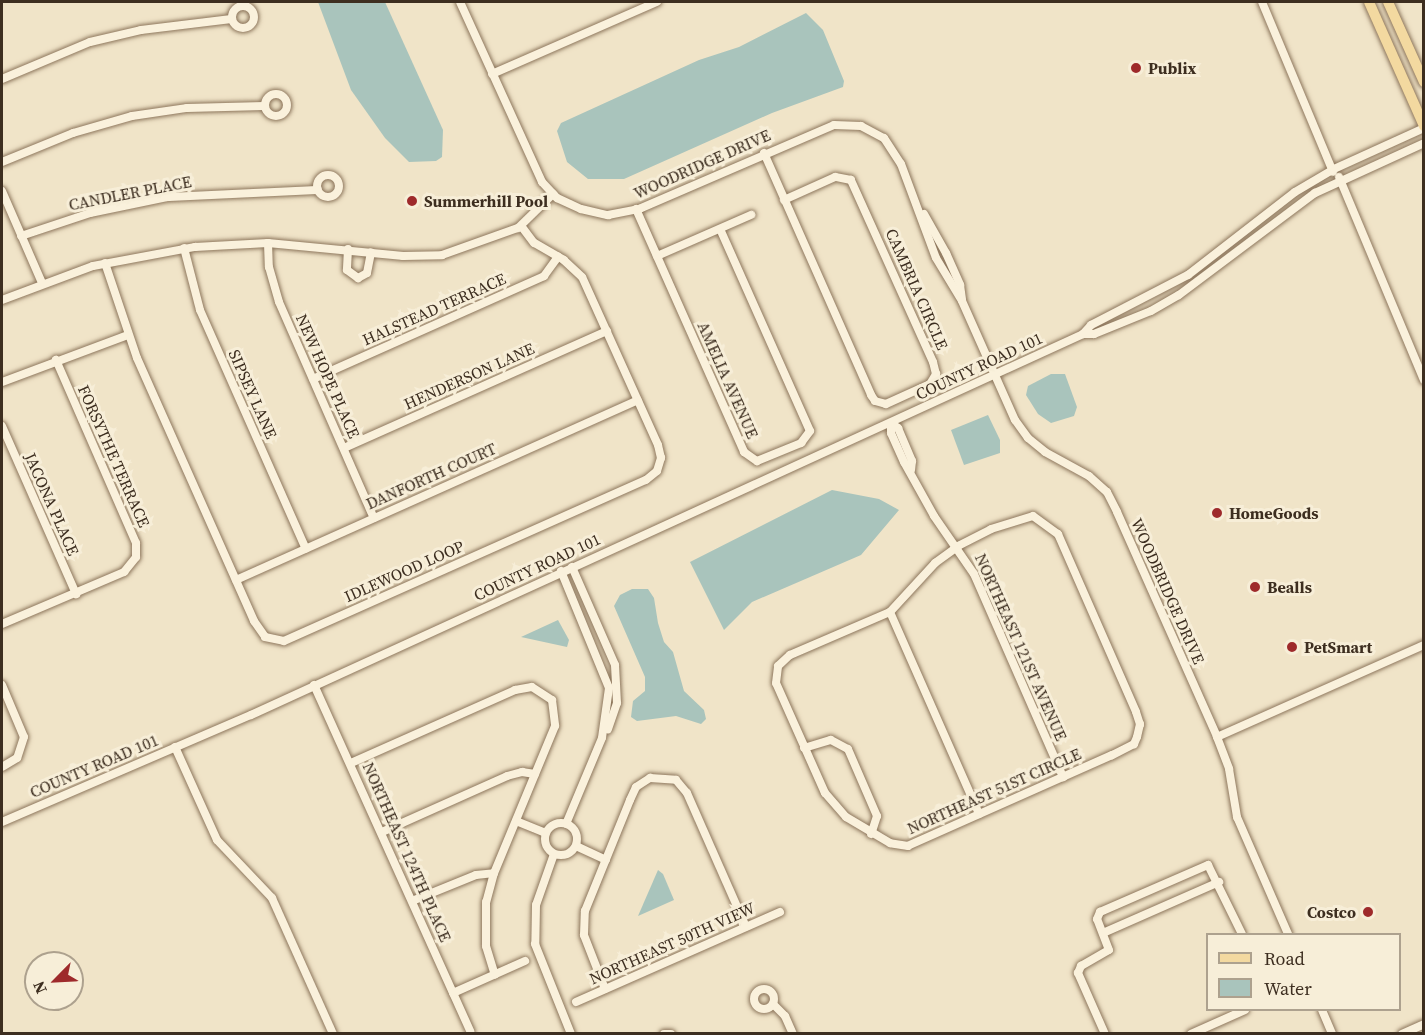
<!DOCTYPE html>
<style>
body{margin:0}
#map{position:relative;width:1425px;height:1035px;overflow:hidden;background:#f0e4c8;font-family:"Source Serif 4",serif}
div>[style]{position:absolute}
.water>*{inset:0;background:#a9c4bc}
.roads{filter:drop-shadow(0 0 2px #8d765c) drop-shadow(0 0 2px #8d765c)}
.minor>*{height:8px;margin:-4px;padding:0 4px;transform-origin:4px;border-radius:4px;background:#faf1dc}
.minor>.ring{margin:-4px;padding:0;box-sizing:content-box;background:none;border:8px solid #faf1dc;border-radius:50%}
.major>*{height:10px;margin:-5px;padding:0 5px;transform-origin:5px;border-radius:5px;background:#f3d9a0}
.dots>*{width:16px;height:16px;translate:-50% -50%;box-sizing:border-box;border:3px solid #f7eed8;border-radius:50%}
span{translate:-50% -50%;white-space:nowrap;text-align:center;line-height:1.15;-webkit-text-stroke:6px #f7eed8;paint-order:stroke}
.poi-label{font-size:16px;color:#3d2e20;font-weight:700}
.left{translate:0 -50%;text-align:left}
.right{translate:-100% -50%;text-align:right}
.street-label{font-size:16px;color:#3d2e20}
.frame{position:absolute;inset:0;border:3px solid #3d2e20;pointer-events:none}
.legend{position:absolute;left:1206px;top:933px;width:195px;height:78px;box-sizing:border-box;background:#f7eed8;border:2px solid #ada18e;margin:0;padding:8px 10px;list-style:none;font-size:18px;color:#3d2e20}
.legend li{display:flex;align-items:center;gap:12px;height:30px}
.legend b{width:30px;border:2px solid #ada18e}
.north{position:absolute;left:24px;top:951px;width:60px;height:60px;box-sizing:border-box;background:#f7eed8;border:2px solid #ada18e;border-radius:50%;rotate:246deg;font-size:16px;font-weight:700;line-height:24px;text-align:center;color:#3d2e20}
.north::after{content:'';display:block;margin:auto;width:21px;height:27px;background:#9e2a2b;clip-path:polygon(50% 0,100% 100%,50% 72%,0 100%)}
</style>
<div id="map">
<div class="water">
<div style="clip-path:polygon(318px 2px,385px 2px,443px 130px,442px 157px,436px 161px,409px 162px,385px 138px,351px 90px)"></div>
<div style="clip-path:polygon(806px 13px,823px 30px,844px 81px,843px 87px,772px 113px,624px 179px,588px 179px,567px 162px,557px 131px,561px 123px,699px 60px,739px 47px)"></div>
<div style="clip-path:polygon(1051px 374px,1065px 374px,1077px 407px,1074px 416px,1051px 423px,1038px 414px,1026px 395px,1028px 386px)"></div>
<div style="clip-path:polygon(988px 415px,1000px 440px,1000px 453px,964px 465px,951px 430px)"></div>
<div style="clip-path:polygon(832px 490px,879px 499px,899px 510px,861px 555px,752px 602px,724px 630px,690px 562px)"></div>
<div style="clip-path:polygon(632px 589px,648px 589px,654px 598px,658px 623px,664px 642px,673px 652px,684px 691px,704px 710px,706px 719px,701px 724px,676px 716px,637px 721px,631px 717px,633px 701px,645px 691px,645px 677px,614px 606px,620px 595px)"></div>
<div style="clip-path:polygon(558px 620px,569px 640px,567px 647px,521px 637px)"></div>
<div style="clip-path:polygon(658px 870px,663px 874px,674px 900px,638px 916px)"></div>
</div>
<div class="roads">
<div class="minor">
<div style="left:460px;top:2px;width:198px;rotate:65.5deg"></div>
<div style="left:542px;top:182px;width:22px;rotate:47deg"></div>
<div style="left:557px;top:198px;width:26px;rotate:25deg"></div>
<div style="left:581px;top:209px;width:28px;rotate:13deg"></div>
<div style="left:608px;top:215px;width:32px;rotate:-11deg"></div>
<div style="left:639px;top:209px;width:212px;rotate:-23.3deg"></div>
<div style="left:834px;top:125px;width:27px;rotate:2deg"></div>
<div style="left:861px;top:126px;width:26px;rotate:28deg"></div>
<div style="left:884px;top:138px;width:31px;rotate:57deg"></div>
<div style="left:901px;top:164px;width:100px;rotate:69.6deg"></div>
<div style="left:936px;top:258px;width:50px;rotate:58.8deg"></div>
<div style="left:962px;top:301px;width:130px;rotate:66deg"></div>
<div style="left:1015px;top:420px;width:22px;rotate:54deg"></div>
<div style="left:1028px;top:438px;width:22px;rotate:39deg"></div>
<div style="left:1045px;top:452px;width:50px;rotate:28.6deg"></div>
<div style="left:1089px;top:476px;width:24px;rotate:42deg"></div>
<div style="left:1107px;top:492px;width:22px;rotate:63deg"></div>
<div style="left:1117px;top:512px;width:246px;rotate:66deg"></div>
<div style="left:1217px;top:737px;width:34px;rotate:69deg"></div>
<div style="left:1229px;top:769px;width:49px;rotate:80.5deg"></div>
<div style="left:1237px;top:817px;width:128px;rotate:66.4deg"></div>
<div style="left:1262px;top:2px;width:184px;rotate:67.3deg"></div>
<div class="ring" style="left:232px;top:6px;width:14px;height:14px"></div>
<div style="left:492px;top:74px;width:180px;rotate:-23.6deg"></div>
<div style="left:2px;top:79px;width:95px;rotate:-22.8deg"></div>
<div style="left:90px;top:42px;width:52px;rotate:-13.2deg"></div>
<div style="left:141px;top:30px;width:91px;rotate:-7deg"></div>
<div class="ring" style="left:265px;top:94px;width:14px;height:14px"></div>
<div style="left:764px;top:153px;width:265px;rotate:66.1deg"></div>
<div style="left:871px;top:395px;width:7px;rotate:56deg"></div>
<div style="left:875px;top:401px;width:11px;rotate:15deg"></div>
<div style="left:886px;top:404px;width:48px;rotate:-24.4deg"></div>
<div style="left:930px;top:384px;width:12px;rotate:-59deg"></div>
<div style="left:936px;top:374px;width:12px;rotate:-104deg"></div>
<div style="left:933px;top:362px;width:200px;rotate:-114.3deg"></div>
<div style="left:851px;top:180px;width:16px;rotate:-169deg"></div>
<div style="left:835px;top:177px;width:56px;rotate:155.7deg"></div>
<div style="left:2px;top:162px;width:77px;rotate:-22.2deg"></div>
<div style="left:73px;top:133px;width:61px;rotate:-16.1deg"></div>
<div style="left:132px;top:116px;width:56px;rotate:-8.3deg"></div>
<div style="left:187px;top:108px;width:77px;rotate:-1.5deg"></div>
<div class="ring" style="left:317px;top:175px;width:14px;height:14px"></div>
<div style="left:1339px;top:177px;width:220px;rotate:67.3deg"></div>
<div style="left:2px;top:191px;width:100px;rotate:66.5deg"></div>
<div style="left:636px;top:209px;width:266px;rotate:66deg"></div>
<div style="left:744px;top:452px;width:16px;rotate:35deg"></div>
<div style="left:757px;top:461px;width:48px;rotate:-22.2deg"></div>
<div style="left:801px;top:443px;width:15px;rotate:-53deg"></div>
<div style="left:810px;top:431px;width:221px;rotate:-114deg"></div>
<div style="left:924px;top:214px;width:45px;rotate:60.6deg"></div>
<div style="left:946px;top:253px;width:35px;rotate:66deg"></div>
<div style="left:960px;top:285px;width:15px;rotate:82deg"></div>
<div style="left:21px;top:236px;width:73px;rotate:-18.4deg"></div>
<div style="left:90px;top:213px;width:80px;rotate:-11.6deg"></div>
<div style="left:168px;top:197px;width:150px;rotate:-2.7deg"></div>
<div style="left:268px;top:243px;width:24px;rotate:88deg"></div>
<div style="left:269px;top:267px;width:36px;rotate:74deg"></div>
<div style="left:279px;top:302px;width:236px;rotate:66.3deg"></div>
<div style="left:184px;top:248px;width:64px;rotate:75.5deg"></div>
<div style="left:200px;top:310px;width:261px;rotate:66.1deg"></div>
<div style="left:348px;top:249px;width:21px;rotate:93deg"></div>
<div style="left:347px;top:270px;width:14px;rotate:36deg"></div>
<div style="left:358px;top:278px;width:10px;rotate:-29deg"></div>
<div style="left:367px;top:273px;width:21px;rotate:-79deg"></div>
<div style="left:657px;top:256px;width:103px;rotate:-23.6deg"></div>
<div style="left:105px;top:263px;width:100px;rotate:71.4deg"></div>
<div style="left:137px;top:358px;width:288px;rotate:66deg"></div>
<div style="left:254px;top:621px;width:19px;rotate:55deg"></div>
<div style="left:265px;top:637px;width:19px;rotate:12deg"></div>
<div style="left:284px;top:641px;width:396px;rotate:-24deg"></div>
<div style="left:646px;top:480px;width:14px;rotate:-39deg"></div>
<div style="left:657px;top:471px;width:14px;rotate:-73deg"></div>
<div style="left:661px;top:458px;width:13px;rotate:-103deg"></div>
<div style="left:658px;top:445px;width:184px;rotate:-114.3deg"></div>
<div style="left:582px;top:277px;width:25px;rotate:-137deg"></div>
<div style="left:564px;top:260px;width:34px;rotate:-150deg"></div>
<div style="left:534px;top:243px;width:21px;rotate:-127deg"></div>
<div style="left:2px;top:300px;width:97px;rotate:-20.5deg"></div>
<div style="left:93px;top:266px;width:104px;rotate:-10.6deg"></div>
<div style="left:195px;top:247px;width:73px;rotate:-3.1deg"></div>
<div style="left:268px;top:243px;width:136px;rotate:5.5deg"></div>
<div style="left:403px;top:256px;width:39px;rotate:-1deg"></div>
<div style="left:442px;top:255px;width:81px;rotate:-19.6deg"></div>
<div style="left:518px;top:228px;width:49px;rotate:-44.2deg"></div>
<div style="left:1083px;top:334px;width:12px;rotate:-48deg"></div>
<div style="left:1091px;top:325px;width:109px;rotate:-27.3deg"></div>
<div style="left:1188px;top:275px;width:135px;rotate:-37.8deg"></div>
<div style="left:1295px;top:192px;width:45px;rotate:-30.5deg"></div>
<div style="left:1334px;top:169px;width:99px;rotate:-24.5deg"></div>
<div style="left:313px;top:379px;width:253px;rotate:-24deg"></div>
<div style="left:544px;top:276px;width:24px;rotate:-54deg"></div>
<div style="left:2px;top:382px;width:134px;rotate:-20.5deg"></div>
<div style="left:891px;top:423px;width:10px;rotate:90deg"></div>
<div style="left:891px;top:433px;width:32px;rotate:66deg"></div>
<div style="left:904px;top:462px;width:62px;rotate:60.9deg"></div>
<div style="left:934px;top:516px;width:70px;rotate:55.4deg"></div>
<div style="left:974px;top:574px;width:222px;rotate:66.3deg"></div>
<div style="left:891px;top:423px;width:9px;rotate:36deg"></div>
<div style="left:898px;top:428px;width:36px;rotate:67deg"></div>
<div style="left:912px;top:461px;width:9px;rotate:96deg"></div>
<div style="left:2px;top:426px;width:184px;rotate:66.2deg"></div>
<div style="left:344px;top:448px;width:288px;rotate:-24deg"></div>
<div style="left:1033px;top:516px;width:31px;rotate:36deg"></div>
<div style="left:1058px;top:534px;width:194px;rotate:66.3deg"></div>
<div style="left:1136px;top:712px;width:13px;rotate:72deg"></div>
<div style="left:1140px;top:724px;width:13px;rotate:103deg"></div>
<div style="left:1137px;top:737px;width:8px;rotate:113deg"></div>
<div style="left:1134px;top:744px;width:25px;rotate:153deg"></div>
<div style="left:1112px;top:755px;width:223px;rotate:156deg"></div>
<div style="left:908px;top:846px;width:18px;rotate:-171deg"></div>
<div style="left:890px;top:843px;width:51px;rotate:-149.4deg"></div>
<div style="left:846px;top:817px;width:32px;rotate:-131deg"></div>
<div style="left:825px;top:793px;width:120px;rotate:-114deg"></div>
<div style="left:776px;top:683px;width:17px;rotate:-83deg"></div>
<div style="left:778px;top:666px;width:16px;rotate:-43deg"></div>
<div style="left:790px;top:655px;width:109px;rotate:-23.3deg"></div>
<div style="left:890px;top:612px;width:67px;rotate:-47.4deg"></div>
<div style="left:935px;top:563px;width:29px;rotate:-36deg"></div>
<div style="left:958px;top:546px;width:37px;rotate:-27deg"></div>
<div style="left:991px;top:529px;width:44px;rotate:-17.2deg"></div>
<div style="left:572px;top:567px;width:107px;rotate:66.3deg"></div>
<div style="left:615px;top:665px;width:38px;rotate:87deg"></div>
<div style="left:617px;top:703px;width:28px;rotate:109deg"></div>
<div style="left:561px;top:571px;width:126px;rotate:67.7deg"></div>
<div style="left:609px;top:688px;width:50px;rotate:98deg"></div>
<div style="left:602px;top:738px;width:93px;rotate:112.7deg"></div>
<div style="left:236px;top:580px;width:440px;rotate:-24.1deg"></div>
<div style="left:890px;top:612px;width:221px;rotate:66.2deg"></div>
<div style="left:2px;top:624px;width:133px;rotate:-23.1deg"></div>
<div style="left:124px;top:572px;width:19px;rotate:-51deg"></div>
<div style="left:136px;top:557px;width:14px;rotate:-90deg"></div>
<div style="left:136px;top:543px;width:200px;rotate:-113.6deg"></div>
<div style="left:2px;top:685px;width:56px;rotate:67.1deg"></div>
<div style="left:24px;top:737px;width:22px;rotate:108deg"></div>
<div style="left:17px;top:758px;width:17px;rotate:149deg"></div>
<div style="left:314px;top:685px;width:380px;rotate:65.7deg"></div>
<div style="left:1217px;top:737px;width:227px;rotate:-24deg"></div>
<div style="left:175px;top:747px;width:102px;rotate:65.7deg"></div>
<div style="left:217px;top:840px;width:80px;rotate:46.5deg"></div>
<div style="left:272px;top:898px;width:149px;rotate:65.8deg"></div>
<div style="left:804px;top:748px;width:28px;rotate:-17deg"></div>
<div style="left:831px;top:740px;width:19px;rotate:28deg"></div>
<div style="left:848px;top:749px;width:73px;rotate:66.6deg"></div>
<div style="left:877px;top:816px;width:19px;rotate:108deg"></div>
<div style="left:351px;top:763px;width:180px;rotate:-24deg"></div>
<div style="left:515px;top:690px;width:17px;rotate:-10deg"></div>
<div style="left:532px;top:687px;width:24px;rotate:33deg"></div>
<div style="left:552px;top:700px;width:26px;rotate:83deg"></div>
<div style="left:555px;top:726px;width:159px;rotate:112.5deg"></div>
<div style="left:494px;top:873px;width:30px;rotate:105deg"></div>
<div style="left:486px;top:902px;width:44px;rotate:90deg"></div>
<div style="left:486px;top:946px;width:30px;rotate:73deg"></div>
<div style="left:516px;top:821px;width:32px;rotate:22deg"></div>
<div style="left:2px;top:822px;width:271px;rotate:-23.3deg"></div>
<div style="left:251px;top:715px;width:915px;rotate:-24.6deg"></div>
<div style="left:1083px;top:334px;width:11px"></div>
<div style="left:1094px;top:334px;width:61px;rotate:-22deg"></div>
<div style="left:1151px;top:311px;width:32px;rotate:-30deg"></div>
<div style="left:1179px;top:295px;width:170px;rotate:-36.9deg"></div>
<div style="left:1315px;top:193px;width:120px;rotate:-24.6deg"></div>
<div class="ring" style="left:545px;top:823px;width:24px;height:24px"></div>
<div style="left:382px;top:832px;width:137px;rotate:-24.1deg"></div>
<div style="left:507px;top:776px;width:16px;rotate:-15deg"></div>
<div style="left:522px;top:772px;width:13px;rotate:9deg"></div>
<div style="left:576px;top:846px;width:33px;rotate:25deg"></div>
<div style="left:554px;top:854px;width:54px;rotate:109.4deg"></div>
<div style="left:536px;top:905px;width:39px;rotate:91deg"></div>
<div style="left:535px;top:944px;width:97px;rotate:68.2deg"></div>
<div style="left:412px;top:901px;width:69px;rotate:-22.1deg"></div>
<div style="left:476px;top:875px;width:18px;rotate:-6deg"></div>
<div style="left:1103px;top:933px;width:127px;rotate:-23.7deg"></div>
<div class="ring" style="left:754px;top:989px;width:12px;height:12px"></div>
<div style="left:605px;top:989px;width:58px;rotate:-111.3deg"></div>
<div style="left:584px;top:935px;width:24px;rotate:-88deg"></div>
<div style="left:585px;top:911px;width:120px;rotate:-67.9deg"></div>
<div style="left:630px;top:800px;width:14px;rotate:-65deg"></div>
<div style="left:636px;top:787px;width:17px;rotate:-33deg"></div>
<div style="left:650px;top:778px;width:26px;rotate:4deg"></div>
<div style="left:676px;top:780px;width:17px;rotate:50deg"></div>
<div style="left:687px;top:793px;width:146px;rotate:66.2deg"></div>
<div style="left:453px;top:993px;width:79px;rotate:-24deg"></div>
<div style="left:576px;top:1002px;width:223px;rotate:-23.8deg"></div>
<div style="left:773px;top:1004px;width:17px;rotate:45deg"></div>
<div style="left:785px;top:1016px;width:20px;rotate:66deg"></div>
<div style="left:1322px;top:1010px;width:26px;rotate:67deg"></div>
<div style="left:664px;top:1034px;width:7px"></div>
<div style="left:1105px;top:1034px;width:67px;rotate:-113.9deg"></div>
<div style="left:1078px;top:973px;width:8px;rotate:-67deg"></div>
<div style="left:1081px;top:966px;width:32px;rotate:-30deg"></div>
<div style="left:1109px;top:950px;width:33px;rotate:-111deg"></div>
<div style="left:1097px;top:919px;width:8px;rotate:-67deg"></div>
<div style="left:1100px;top:912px;width:118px;rotate:-23.5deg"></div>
<div style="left:1208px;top:865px;width:77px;rotate:63.8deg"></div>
<div style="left:1191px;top:1034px;width:59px;rotate:-24deg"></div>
<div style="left:1402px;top:1034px;width:24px;rotate:-24deg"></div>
</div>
<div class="major">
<div style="left:1369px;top:2px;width:136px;rotate:66.1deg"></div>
<div style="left:1388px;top:2px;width:88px;rotate:65.8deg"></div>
</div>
</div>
<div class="dots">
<div style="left:1136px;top:68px;background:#9e2a2b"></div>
<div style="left:412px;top:201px;background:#9e2a2b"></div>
<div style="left:1217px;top:513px;background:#9e2a2b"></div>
<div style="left:1255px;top:587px;background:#9e2a2b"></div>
<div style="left:1292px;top:647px;background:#9e2a2b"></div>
<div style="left:1368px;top:912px;background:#9e2a2b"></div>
</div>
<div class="poi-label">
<span class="left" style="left:1148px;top:68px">Publix</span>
<span class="left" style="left:424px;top:201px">Summerhill Pool</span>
<span class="left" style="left:1229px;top:513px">HomeGoods</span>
<span class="left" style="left:1267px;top:587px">Bealls</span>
<span class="left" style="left:1304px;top:647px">PetSmart</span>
<span class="right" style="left:1356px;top:912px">Costco</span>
</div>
<div class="street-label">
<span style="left:702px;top:164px;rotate:-24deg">WOODRIDGE DRIVE</span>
<span style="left:130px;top:193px;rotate:-11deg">CANDLER PLACE</span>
<span style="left:917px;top:289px;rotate:66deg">CAMBRIA CIRCLE</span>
<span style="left:434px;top:309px;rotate:-24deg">HALSTEAD TERRACE</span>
<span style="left:979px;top:366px;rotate:-25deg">COUNTY ROAD 101</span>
<span style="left:328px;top:376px;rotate:66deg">NEW HOPE PLACE</span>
<span style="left:469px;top:376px;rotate:-24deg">HENDERSON LANE</span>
<span style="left:728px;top:380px;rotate:66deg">AMELIA AVENUE</span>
<span style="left:253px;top:394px;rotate:66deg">SIPSEY LANE</span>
<span style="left:114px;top:456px;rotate:66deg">FORSYTHE TERRACE</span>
<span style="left:431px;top:476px;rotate:-24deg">DANFORTH COURT</span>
<span style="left:52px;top:504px;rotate:66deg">JACONA PLACE</span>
<span style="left:537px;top:567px;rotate:-25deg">COUNTY ROAD 101</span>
<span style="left:404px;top:571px;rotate:-24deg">IDLEWOOD LOOP</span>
<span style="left:1168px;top:591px;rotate:66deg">WOODBRIDGE DRIVE</span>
<span style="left:1021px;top:647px;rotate:66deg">NORTHEAST 121ST AVENUE</span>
<span style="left:94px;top:766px;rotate:-23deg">COUNTY ROAD 101</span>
<span style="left:994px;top:791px;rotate:-24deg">NORTHEAST 51ST CIRCLE</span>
<span style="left:407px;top:852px;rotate:66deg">NORTHEAST 124TH PLACE</span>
<span style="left:672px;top:943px;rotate:-24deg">NORTHEAST 50TH VIEW</span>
</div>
<div class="frame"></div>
<ul class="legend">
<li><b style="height:8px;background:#f3d9a0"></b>Road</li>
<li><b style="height:16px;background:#a9c4bc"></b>Water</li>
</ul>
<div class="north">N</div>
</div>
